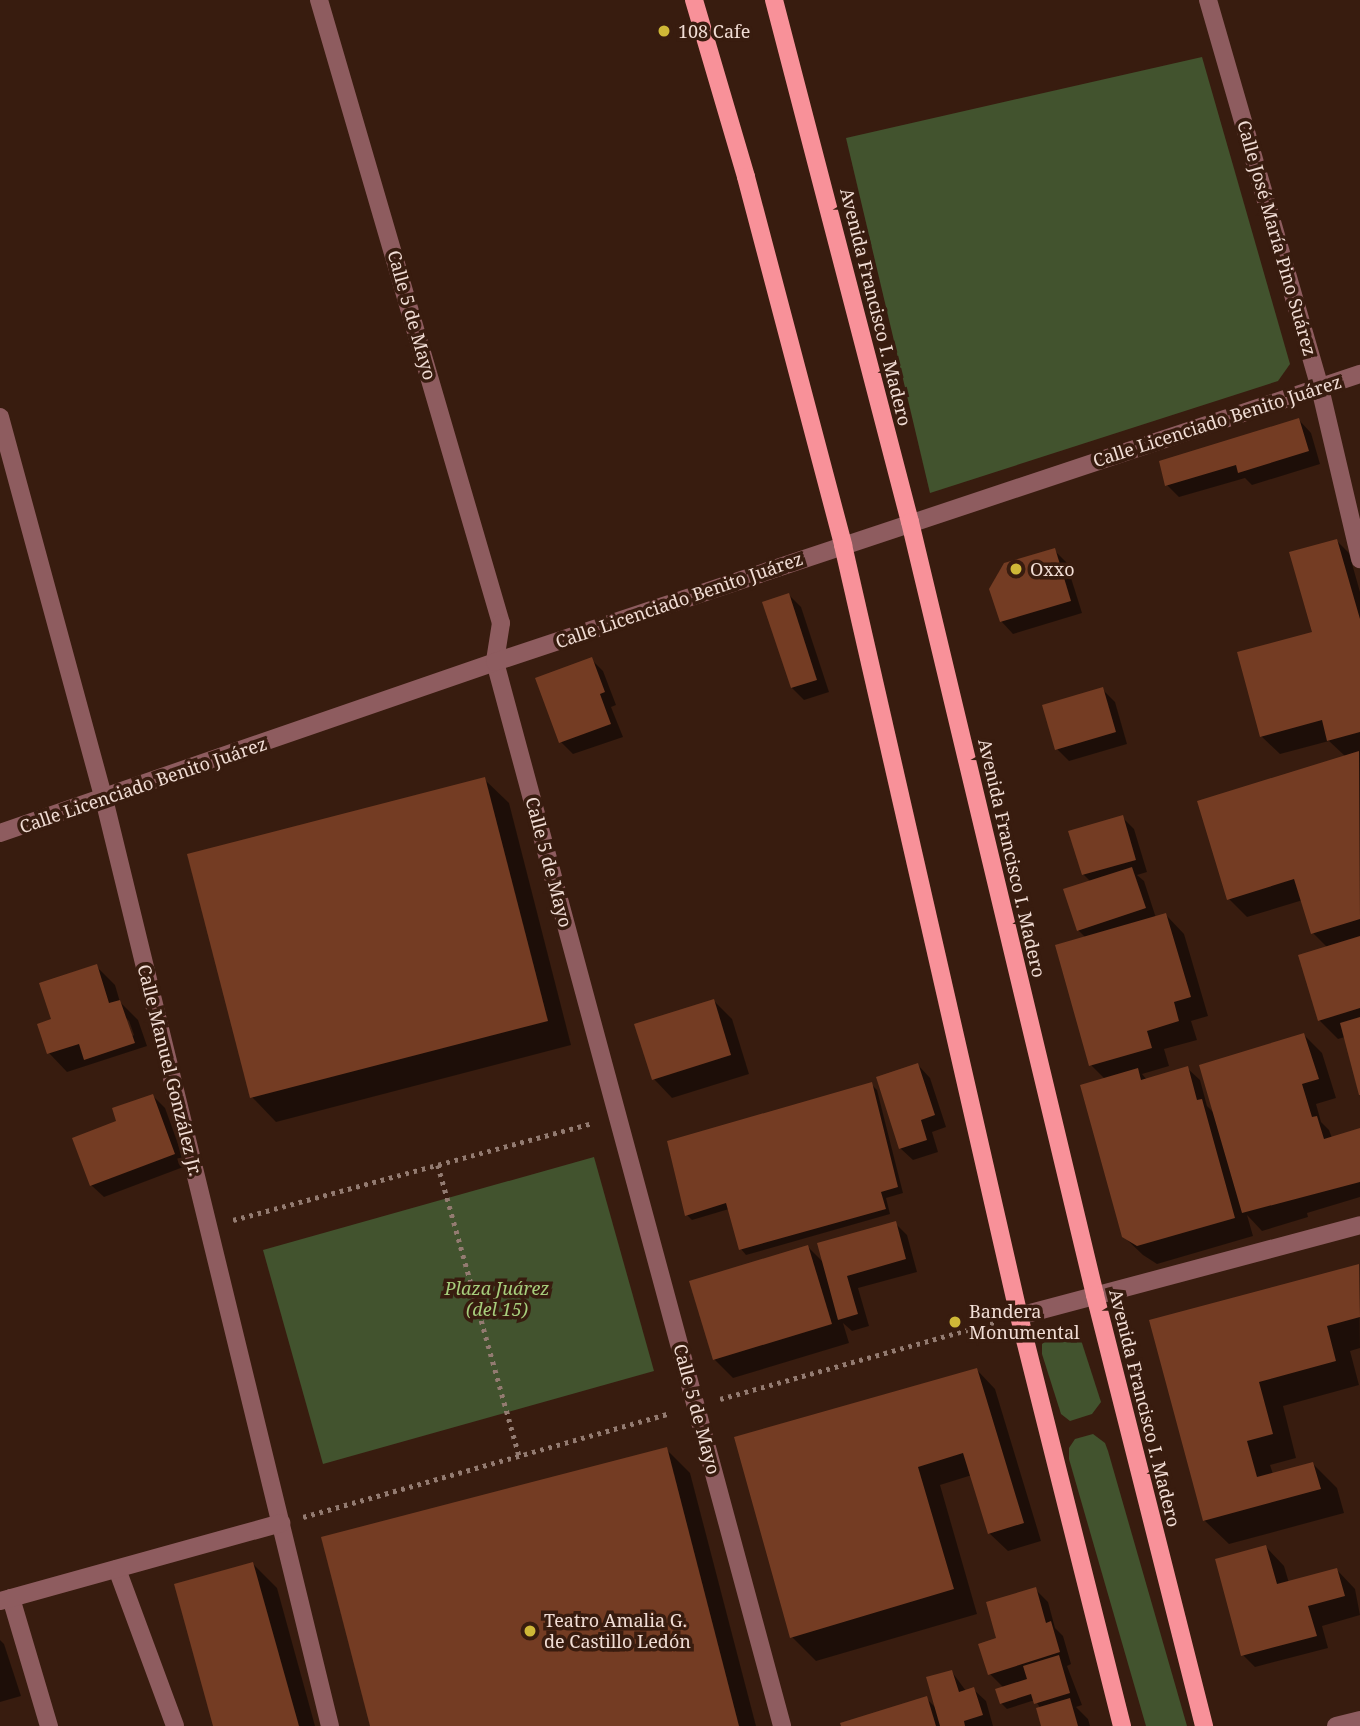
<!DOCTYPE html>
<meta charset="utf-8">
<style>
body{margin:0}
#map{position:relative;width:1360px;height:1726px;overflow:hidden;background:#381c0f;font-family:"Noto Serif",serif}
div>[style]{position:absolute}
.green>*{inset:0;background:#42532e}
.shadow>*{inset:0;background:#0007}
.building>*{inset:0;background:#743c23}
.path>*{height:4.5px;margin-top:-2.25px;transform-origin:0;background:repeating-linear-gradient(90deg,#937b71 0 3.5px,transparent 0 8.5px)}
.minor>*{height:18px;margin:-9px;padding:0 9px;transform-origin:9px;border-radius:9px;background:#8e5c5f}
.major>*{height:18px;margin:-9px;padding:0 9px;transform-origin:9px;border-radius:9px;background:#f89199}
.dots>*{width:19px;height:19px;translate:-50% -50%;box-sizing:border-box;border:4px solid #381c0f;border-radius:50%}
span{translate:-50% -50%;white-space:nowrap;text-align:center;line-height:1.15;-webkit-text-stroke:7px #381c0f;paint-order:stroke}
.poi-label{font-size:18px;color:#f1ddd5}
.left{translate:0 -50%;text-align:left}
.street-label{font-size:18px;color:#f1ddd5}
.park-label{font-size:18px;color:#a7ce7c;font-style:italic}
</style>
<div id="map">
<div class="green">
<div style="clip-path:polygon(1202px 57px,1290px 364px,1278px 381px,930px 493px,846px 138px)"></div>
<div style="clip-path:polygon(594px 1157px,654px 1371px,323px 1464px,263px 1250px)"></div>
<div style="clip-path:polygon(1066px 1333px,1081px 1340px,1101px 1402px,1092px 1414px,1070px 1421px,1061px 1414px,1042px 1354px,1042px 1344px,1051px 1337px)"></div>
<div style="clip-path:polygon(1093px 1434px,1105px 1443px,1108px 1451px,1187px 1726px,1146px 1726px,1069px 1459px,1069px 1448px,1075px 1439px)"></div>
</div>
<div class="shadow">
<div style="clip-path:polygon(1299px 420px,1311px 433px,1320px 464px,1252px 485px,1245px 478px,1179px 497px,1167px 485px)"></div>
<div style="clip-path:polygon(1336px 540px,1349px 553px,1360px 592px,1360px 1092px,1345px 1037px,1338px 1039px,1319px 1020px,1328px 948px,1313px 933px,1303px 900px,1247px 917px,1229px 899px,1346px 757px,1329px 741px,1280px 754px,1261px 736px,1314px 633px)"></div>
<div style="clip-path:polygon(1054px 550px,1066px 562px,1082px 613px,1013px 634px,1001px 621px)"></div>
<div style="clip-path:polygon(789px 595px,801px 607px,829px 692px,804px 700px,792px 688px)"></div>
<div style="clip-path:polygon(591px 659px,603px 671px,616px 705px,611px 707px,623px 737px,573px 754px,561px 742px)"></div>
<div style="clip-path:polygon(1102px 689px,1115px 702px,1127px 744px,1069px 761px,1057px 749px)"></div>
<div style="clip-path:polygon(484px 779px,509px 803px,571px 1045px,276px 1122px,252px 1097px,190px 856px)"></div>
<div style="clip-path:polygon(1122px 817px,1134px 829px,1147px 872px,1137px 875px,1144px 881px,1156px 918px,1166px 915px,1184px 934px,1208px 1016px,1191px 1021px,1197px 1040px,1164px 1049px,1169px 1066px,1142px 1074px,1147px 1080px,1187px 1068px,1200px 1080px,1207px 1106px,1215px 1114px,1304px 1035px,1322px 1053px,1336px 1098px,1316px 1104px,1321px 1122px,1329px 1130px,1332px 1138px,1360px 1130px,1360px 1197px,1307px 1213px,1308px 1217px,1262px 1231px,1247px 1215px,1253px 1236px,1157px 1264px,1143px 1255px,1123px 1236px,1105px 1079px,1091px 1065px,1086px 938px,1078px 930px,1091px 882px,1083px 874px)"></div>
<div style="clip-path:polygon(evenodd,96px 966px,115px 985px,120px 1002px,138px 1020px,147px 1046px,67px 1072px,49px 1053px,53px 1020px,96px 966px,124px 1016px,129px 1021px,134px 1035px,131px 1037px,124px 1016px)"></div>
<div style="clip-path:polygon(714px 1001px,732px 1019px,749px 1074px,672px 1098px,654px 1079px)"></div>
<div style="clip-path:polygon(918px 1065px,930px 1078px,946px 1127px,932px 1132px,938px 1152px,913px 1160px,900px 1148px)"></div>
<div style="clip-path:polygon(871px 1084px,877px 1090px,903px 1193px,886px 1198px,890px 1214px,746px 1255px,741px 1249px,729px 1209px,692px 1220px,687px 1215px)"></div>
<div style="clip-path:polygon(153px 1096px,165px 1108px,186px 1166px,104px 1197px,91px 1185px,119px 1122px)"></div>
<div style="clip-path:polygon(895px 1223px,907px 1235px,917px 1272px,858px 1288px,869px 1326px,852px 1331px,843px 1323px,849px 1343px,733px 1378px,714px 1359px,808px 1247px,824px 1263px)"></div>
<div style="clip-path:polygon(1359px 1266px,1360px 1348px,1350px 1351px,1359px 1385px,1283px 1406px,1296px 1458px,1270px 1465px,1273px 1474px,1313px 1464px,1337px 1488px,1344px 1513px,1229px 1544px,1204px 1520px,1152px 1321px)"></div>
<div style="clip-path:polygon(977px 1370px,995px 1389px,1041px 1541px,1008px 1551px,989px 1533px,972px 1475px,940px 1485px,977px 1614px,816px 1661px,792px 1637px)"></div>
<div style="clip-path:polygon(666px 1449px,690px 1473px,756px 1726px,372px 1726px)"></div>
<div style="clip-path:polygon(1266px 1547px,1284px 1566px,1289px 1583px,1337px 1570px,1355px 1589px,1360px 1615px,1322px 1626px,1328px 1648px,1255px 1667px,1243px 1655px)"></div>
<div style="clip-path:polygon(253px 1564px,277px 1588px,315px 1726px,215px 1726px)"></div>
<div style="clip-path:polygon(1035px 1589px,1048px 1602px,1055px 1628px,1063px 1636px,1071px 1664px,1067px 1666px,1082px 1705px,1076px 1707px,1088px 1719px,1090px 1726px,1043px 1726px,1041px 1709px,1035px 1700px,1007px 1709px,1001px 1703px,1004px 1688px,990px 1674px,998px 1639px)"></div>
<div style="clip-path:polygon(0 1640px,4px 1644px,21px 1696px,0 1702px)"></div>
<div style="clip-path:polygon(952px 1672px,966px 1691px,973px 1689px,986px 1701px,993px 1726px,843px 1726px,926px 1698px,937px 1709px)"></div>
</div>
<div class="building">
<div style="clip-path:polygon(1299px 418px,1309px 451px,1238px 473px,1236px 465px,1165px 486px,1159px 461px)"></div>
<div style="clip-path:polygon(1337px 539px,1360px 619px,1360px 732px,1327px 741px,1322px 720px,1260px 737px,1237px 652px,1312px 632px,1289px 552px)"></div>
<div style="clip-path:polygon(1055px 548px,1071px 601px,1000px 622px,989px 589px,1004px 563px)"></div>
<div style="clip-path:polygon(789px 593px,817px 680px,791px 688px,762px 602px)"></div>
<div style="clip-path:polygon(592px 657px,605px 692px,600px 694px,611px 724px,559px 743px,535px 678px)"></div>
<div style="clip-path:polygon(1103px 687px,1116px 732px,1055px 750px,1042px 705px)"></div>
<div style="clip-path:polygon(1359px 751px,1360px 919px,1311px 934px,1294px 879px,1227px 900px,1197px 801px)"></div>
<div style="clip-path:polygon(485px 777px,548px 1021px,250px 1098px,187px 854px)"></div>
<div style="clip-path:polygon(1123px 815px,1136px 860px,1082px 875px,1068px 831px)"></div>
<div style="clip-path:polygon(1132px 867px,1146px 908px,1077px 931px,1063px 889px)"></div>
<div style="clip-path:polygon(1166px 913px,1191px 997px,1174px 1002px,1179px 1021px,1147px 1031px,1152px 1048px,1089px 1066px,1055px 945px)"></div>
<div style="clip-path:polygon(1360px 936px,1360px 1008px,1318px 1021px,1298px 955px)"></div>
<div style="clip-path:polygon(97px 964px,109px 1003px,120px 1000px,135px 1043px,84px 1060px,79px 1044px,47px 1054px,37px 1024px,51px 1019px,39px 983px)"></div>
<div style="clip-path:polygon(714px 999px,731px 1055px,652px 1080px,634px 1024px)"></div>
<div style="clip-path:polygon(1360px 1017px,1360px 1095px,1359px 1095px,1340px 1023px)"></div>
<div style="clip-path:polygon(1304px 1033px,1319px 1079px,1302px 1084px,1312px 1117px,1317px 1116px,1324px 1139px,1360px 1128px,1360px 1182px,1242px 1213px,1199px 1065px)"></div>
<div style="clip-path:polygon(918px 1063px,935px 1115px,921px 1120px,927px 1140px,899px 1149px,876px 1077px)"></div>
<div style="clip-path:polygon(1188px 1066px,1197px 1100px,1202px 1099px,1235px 1218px,1137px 1246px,1122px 1237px,1080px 1085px,1138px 1068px,1141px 1080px)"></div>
<div style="clip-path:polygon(872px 1082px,898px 1187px,881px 1192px,886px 1209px,739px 1250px,726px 1203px,685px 1216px,667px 1141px)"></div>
<div style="clip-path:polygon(153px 1094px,175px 1154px,90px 1186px,72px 1138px,116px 1121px,112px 1108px)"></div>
<div style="clip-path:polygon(896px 1221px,906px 1259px,847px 1276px,858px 1314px,838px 1320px,817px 1243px)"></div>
<div style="clip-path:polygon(808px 1245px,832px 1324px,713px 1360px,689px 1281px)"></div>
<div style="clip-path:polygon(1359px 1264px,1360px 1317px,1327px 1326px,1336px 1361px,1259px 1382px,1273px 1434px,1247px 1441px,1257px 1477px,1313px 1462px,1321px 1489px,1203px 1521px,1149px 1320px)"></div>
<div style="clip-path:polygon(977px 1368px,1024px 1523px,988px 1534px,963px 1453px,918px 1467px,954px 1589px,790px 1638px,734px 1437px)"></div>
<div style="clip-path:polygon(667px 1447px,739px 1726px,370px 1726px,321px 1537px)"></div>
<div style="clip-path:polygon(1266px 1545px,1277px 1584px,1337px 1568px,1345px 1596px,1308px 1606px,1317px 1636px,1241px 1656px,1215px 1559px)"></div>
<div style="clip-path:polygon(253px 1562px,299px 1726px,213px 1726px,174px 1584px)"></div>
<div style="clip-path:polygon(1036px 1587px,1046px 1623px,1051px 1621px,1060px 1652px,988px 1675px,978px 1644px,996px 1638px,986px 1602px)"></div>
<div style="clip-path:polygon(1059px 1655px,1070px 1693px,1034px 1704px,1031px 1694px,1000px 1704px,995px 1689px,1027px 1679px,1023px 1666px)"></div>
<div style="clip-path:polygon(952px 1670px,959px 1692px,974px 1687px,983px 1715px,964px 1721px,965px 1726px,940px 1726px,926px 1677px)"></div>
<div style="clip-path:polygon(927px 1696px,936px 1726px,841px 1726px,840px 1723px)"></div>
<div style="clip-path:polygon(1070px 1698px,1078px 1726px,1041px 1726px,1036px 1708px)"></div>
</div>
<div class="path">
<div style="left:438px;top:1165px;width:302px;rotate:74.4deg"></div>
<div style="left:233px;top:1220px;width:373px;rotate:-15.1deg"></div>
<div style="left:720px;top:1399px;width:286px;rotate:-15.6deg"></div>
<div style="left:303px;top:1517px;width:382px;rotate:-15.8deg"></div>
</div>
<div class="minor">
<div style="left:319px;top:0;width:649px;rotate:73.72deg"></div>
<div style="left:501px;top:623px;width:39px;rotate:99deg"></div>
<div style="left:495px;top:662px;width:1102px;rotate:74.9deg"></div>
<div style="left:1208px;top:0;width:404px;rotate:73.9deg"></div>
<div style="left:1320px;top:388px;width:176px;rotate:76.8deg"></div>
<div style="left:0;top:417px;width:396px;rotate:74.8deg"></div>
<div style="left:104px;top:799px;width:954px;rotate:76.3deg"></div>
<div style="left:0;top:833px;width:524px;rotate:-19.06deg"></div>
<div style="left:495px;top:662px;width:912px;rotate:-18.42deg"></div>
<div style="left:1019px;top:1316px;width:353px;rotate:-14.9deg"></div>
<div style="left:117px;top:1569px;width:167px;rotate:69.7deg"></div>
<div style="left:11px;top:1598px;width:134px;rotate:73.5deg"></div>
<div style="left:0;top:1601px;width:292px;rotate:-15.5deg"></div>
<div style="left:1336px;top:1726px;width:25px;rotate:-14deg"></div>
</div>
<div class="major">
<div style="left:694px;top:0;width:184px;rotate:73.6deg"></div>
<div style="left:746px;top:177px;width:381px;rotate:75.2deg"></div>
<div style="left:843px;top:545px;width:791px;rotate:77.14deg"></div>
<div style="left:1019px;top:1316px;width:423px;rotate:75.9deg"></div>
<div style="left:774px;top:0;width:539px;rotate:75.4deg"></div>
<div style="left:910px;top:522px;width:795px;rotate:76.54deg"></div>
<div style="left:1095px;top:1295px;width:445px;rotate:75.8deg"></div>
</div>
<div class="dots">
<div style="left:664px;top:31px;background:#cfb837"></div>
<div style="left:1016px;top:569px;background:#cfb837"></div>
<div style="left:955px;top:1322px;background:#cfb837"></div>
<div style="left:530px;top:1631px;background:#cfb837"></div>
</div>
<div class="poi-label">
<span class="left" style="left:678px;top:31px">108 Cafe</span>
<span class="left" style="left:1030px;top:569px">Oxxo</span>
<span class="left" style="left:969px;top:1322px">Bandera<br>Monumental</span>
<span class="left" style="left:544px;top:1631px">Teatro Amalia G.<br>de Castillo Ledón</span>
</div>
<div class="street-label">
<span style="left:1277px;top:238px;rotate:74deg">Calle José María Pino Suárez</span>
<span style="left:876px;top:307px;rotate:76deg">Avenida Francisco I. Madero</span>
<span style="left:412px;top:315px;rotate:74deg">Calle 5 de Mayo</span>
<span style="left:1217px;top:421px;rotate:-18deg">Calle Licenciado Benito Juárez</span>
<span style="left:679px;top:600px;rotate:-19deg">Calle Licenciado Benito Juárez</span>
<span style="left:143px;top:785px;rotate:-19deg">Calle Licenciado Benito Juárez</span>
<span style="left:1012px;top:858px;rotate:77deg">Avenida Francisco I. Madero</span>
<span style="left:549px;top:862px;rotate:75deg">Calle 5 de Mayo</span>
<span style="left:170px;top:1070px;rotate:76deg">Calle Manuel González Jr.</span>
<span style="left:1145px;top:1408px;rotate:76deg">Avenida Francisco I. Madero</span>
<span style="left:697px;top:1409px;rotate:75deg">Calle 5 de Mayo</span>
</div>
<div class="park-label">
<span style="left:497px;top:1299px">Plaza Juárez<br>(del 15)</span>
</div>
</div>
